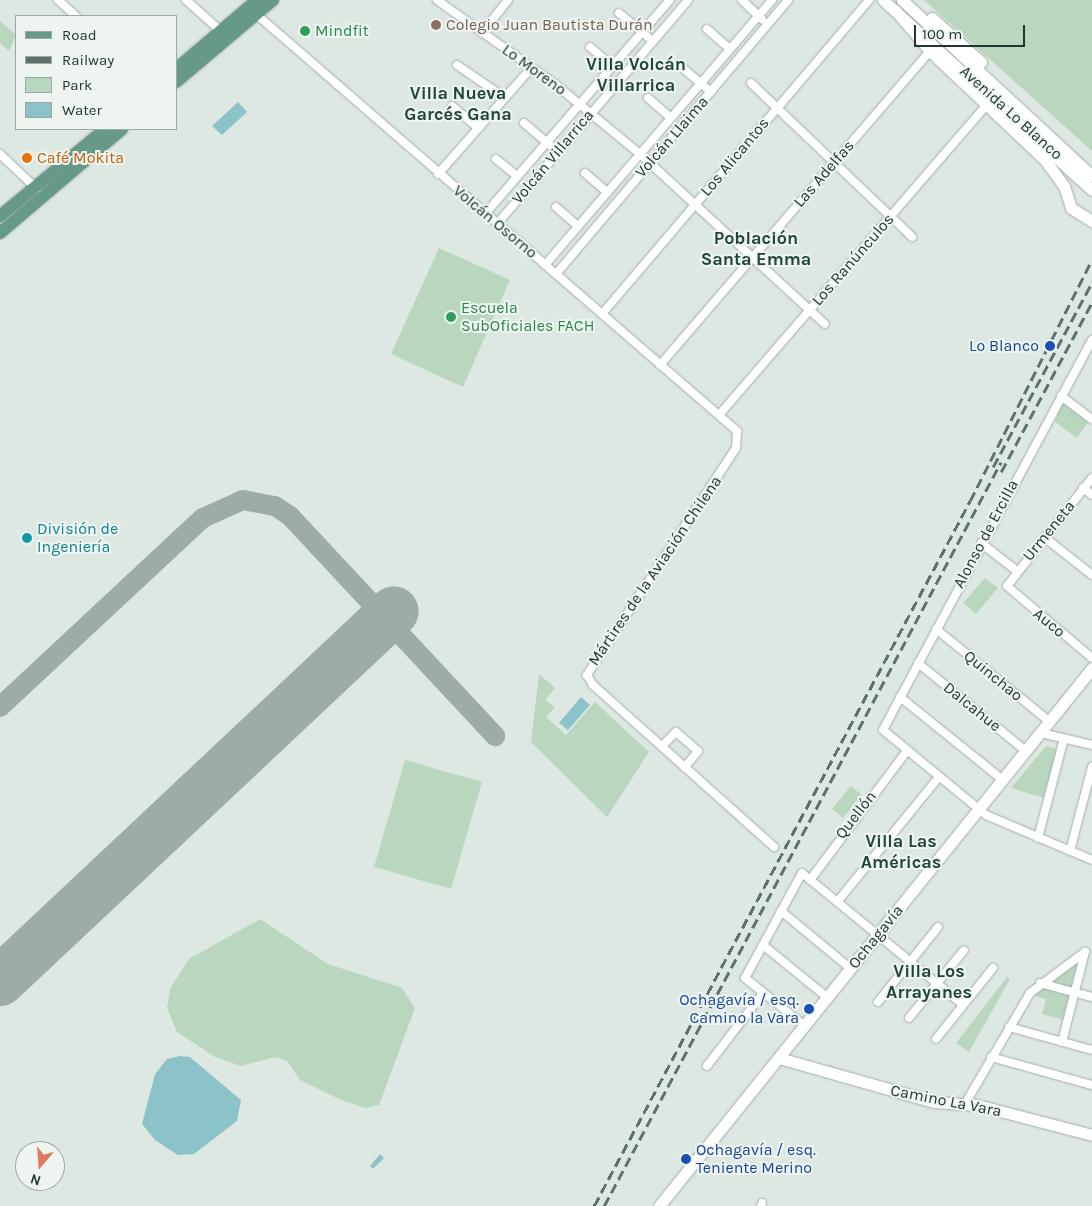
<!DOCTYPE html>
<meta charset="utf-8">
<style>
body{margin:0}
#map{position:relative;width:1092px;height:1206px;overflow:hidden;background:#dee8e3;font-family:Karla,sans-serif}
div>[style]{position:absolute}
.green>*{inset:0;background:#b9d7bf}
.water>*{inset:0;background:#8bc3c8}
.taxiway>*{height:20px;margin:-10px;padding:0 10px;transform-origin:10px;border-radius:10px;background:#9dada6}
.runway>*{height:50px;margin:-25px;padding:0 25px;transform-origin:25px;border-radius:25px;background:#9dada6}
.roads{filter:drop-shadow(0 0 1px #a2afa9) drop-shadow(0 0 1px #a2afa9)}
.street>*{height:8px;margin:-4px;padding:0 4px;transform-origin:4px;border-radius:4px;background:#fff}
.secondary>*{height:11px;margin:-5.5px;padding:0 5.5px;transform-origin:5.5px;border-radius:5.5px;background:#fff}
.primary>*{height:12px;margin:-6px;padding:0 6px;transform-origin:6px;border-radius:6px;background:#679988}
.rail>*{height:2.5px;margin-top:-1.25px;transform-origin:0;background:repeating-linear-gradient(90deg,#5c726a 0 10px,transparent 0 15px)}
.dots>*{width:14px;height:14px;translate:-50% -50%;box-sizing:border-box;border:2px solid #eef5f1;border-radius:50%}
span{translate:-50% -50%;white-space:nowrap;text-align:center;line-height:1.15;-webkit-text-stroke:4px #eef5f1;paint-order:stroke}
.education-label{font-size:16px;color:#785e54}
.left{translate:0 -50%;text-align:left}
.leisure-label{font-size:16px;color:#27864d}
.street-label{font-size:16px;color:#21362f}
.food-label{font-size:16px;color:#c56008}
.transit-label{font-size:16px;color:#164399}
.right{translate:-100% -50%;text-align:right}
.culture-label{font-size:16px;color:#0d838f}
.neighbourhood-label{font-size:18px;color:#204539;font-weight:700}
.legend{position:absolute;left:15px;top:15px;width:162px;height:115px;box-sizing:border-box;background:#eef5f1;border:1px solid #9ca9a3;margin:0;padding:6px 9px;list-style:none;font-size:15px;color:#21362f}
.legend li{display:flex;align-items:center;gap:10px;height:25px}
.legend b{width:25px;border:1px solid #9ca9a3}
.north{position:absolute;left:15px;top:1141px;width:50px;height:50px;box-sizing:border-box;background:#eef5f1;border:1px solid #9ca9a3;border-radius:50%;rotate:198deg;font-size:14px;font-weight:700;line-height:20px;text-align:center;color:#21362f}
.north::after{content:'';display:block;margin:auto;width:18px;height:22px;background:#e27862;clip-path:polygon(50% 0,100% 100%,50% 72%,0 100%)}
.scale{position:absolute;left:914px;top:25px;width:111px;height:22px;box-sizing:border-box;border:2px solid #21362f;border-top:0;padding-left:6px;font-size:15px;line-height:18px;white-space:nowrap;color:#21362f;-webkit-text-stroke:4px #eef5f1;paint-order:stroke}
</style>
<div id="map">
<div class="green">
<div style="clip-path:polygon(924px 0,1092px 0,1092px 151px)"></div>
<div style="clip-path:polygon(0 21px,16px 35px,9px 51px,0 43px)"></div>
<div style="clip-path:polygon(439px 248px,510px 280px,463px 387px,391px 354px)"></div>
<div style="clip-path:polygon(1064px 400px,1090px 420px,1077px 438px,1055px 422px)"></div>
<div style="clip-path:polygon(985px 578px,998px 588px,976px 614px,963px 603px)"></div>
<div style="clip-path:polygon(539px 674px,555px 688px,545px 700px,555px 707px,546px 717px,566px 735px,595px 702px,649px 752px,607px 817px,531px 742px)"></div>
<div style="clip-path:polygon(1046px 746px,1057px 749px,1044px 798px,1011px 788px)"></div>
<div style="clip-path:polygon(405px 760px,482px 782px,451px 889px,374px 867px)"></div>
<div style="clip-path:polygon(851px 786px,862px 795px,843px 818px,832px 809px)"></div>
<div style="clip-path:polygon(260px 919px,328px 964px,402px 988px,415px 1008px,379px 1105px,365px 1108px,339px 1099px,300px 1080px,287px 1061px,275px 1057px,241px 1066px,215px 1057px,177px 1032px,167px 1008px,170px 989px,189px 959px)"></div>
<div style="clip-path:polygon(1080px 959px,1072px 988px,1048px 982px)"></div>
<div style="clip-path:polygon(1007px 977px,1010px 979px,969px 1052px,956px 1043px)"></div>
<div style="clip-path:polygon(1038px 987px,1069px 996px,1063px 1020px,1042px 1014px,1046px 999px,1035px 996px)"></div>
</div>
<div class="water">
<div style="clip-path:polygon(238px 102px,247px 112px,222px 135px,212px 126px)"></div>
<div style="clip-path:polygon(581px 697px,590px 705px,568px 730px,559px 723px)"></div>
<div style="clip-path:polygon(180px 1056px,190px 1057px,241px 1100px,237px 1121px,194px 1154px,178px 1155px,155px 1140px,142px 1124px,155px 1074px,167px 1059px)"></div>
<div style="clip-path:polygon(380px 1154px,384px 1158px,373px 1169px,370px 1166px)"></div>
</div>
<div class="taxiway">
<div style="left:0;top:707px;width:277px;rotate:-43deg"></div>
<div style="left:203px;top:518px;width:44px;rotate:-24.2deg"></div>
<div style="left:243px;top:500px;width:33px;rotate:11deg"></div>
<div style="left:275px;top:506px;width:18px;rotate:34deg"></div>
<div style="left:290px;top:516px;width:301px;rotate:47deg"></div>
</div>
<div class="runway">
<div style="left:0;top:981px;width:540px;rotate:-43.2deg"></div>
</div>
<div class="roads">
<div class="street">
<div style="left:58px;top:0;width:24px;rotate:42deg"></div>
<div style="left:186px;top:0;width:51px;rotate:41.8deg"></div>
<div style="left:437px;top:0;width:146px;rotate:35.5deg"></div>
<div style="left:556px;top:85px;width:109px;rotate:39.4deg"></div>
<div style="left:640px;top:154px;width:251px;rotate:42.6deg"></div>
<div style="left:742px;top:0;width:28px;rotate:44deg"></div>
<div style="left:619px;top:13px;width:44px;rotate:39.5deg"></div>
<div style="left:256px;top:14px;width:637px;rotate:40.92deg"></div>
<div style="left:737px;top:431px;width:17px;rotate:93deg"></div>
<div style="left:736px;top:448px;width:272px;rotate:123.3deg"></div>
<div style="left:587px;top:675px;width:12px;rotate:59deg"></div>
<div style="left:593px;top:685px;width:243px;rotate:41.8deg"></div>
<div style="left:707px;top:29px;width:30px;rotate:41deg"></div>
<div style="left:482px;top:33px;width:42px;rotate:-51.8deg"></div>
<div style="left:590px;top:47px;width:29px;rotate:41deg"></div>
<div style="left:678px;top:64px;width:43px;rotate:40.3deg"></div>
<div style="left:457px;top:65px;width:58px;rotate:34.5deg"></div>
<div style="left:751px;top:83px;width:223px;rotate:43.7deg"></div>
<div style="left:648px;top:98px;width:30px;rotate:41deg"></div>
<div style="left:452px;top:106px;width:34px;rotate:40deg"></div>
<div style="left:524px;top:123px;width:45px;rotate:40.5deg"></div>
<div style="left:0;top:154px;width:51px;rotate:43.4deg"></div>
<div style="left:496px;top:159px;width:27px;rotate:39deg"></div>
<div style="left:585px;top:173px;width:29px;rotate:41deg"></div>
<div style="left:438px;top:174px;width:142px;rotate:-48.7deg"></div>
<div style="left:556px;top:207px;width:29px;rotate:41deg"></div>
<div style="left:485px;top:214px;width:283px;rotate:-49.2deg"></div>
<div style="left:497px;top:224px;width:294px;rotate:-49.5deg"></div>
<div style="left:545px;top:265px;width:349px;rotate:-49.4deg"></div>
<div style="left:556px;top:274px;width:359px;rotate:-49.7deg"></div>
<div style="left:602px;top:314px;width:412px;rotate:-49.6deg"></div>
<div style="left:1092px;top:340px;width:442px;rotate:118.2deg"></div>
<div style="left:883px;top:730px;width:134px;rotate:39.5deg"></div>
<div style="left:986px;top:815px;width:115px;rotate:23deg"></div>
<div style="left:660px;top:365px;width:414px;rotate:-49.3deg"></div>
<div style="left:1061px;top:396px;width:39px;rotate:37deg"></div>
<div style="left:719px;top:415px;width:410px;rotate:-49.2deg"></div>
<div style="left:1092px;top:478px;width:137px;rotate:128.2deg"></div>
<div style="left:1007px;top:586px;width:111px;rotate:40.3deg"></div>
<div style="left:1083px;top:488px;width:11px;rotate:38deg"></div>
<div style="left:1044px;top:537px;width:61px;rotate:38.4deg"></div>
<div style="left:981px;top:543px;width:46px;rotate:37.9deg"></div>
<div style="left:936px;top:629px;width:147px;rotate:39.2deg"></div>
<div style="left:918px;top:663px;width:139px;rotate:39.2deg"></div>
<div style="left:900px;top:697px;width:132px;rotate:38.9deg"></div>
<div style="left:1041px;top:733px;width:52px;rotate:13.2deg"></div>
<div style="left:662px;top:746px;width:20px;rotate:-45deg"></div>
<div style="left:676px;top:732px;width:29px;rotate:41deg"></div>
<div style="left:698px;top:751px;width:21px;rotate:129deg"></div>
<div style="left:1038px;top:838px;width:103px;rotate:-75.4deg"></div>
<div style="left:1070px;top:851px;width:87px;rotate:-75.3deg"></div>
<div style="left:810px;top:880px;width:160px;rotate:-53.1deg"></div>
<div style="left:837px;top:902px;width:160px;rotate:-50.8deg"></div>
<div style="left:781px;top:911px;width:91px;rotate:39.6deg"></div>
<div style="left:763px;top:945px;width:84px;rotate:39.2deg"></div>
<div style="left:1040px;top:983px;width:54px;rotate:15.1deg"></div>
<div style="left:878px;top:1002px;width:96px;rotate:-51.3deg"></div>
<div style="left:909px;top:1018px;width:87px;rotate:-51deg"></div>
<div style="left:805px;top:1026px;width:77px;rotate:-141.3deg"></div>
<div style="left:745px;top:978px;width:119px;rotate:-61.5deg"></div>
<div style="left:802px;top:873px;width:208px;rotate:39.3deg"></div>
<div style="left:1009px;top:1027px;width:86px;rotate:15.5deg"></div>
<div style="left:936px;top:1039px;width:91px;rotate:-51.2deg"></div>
<div style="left:1062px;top:1042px;width:93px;rotate:-75.7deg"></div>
<div style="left:991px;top:1057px;width:105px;rotate:15.5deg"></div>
<div style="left:707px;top:1066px;width:92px;rotate:-52.5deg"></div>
<div style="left:965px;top:1104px;width:129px;rotate:-59.6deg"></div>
<div style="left:1030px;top:993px;width:69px;rotate:-36.7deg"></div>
<div style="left:761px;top:1206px;width:3px;rotate:-72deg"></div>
</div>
<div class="secondary">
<div style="left:883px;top:0;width:282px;rotate:42.3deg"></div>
<div style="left:902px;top:0;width:259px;rotate:42.8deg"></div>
<div style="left:895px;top:10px;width:54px;rotate:49.5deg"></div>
<div style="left:930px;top:51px;width:158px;rotate:43.5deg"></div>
<div style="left:1045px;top:160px;width:32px;rotate:54deg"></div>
<div style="left:1064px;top:186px;width:23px;rotate:72deg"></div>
<div style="left:1071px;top:208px;width:25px;rotate:32deg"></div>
<div style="left:932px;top:18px;width:66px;rotate:41.9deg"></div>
<div style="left:779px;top:1058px;width:162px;rotate:15.8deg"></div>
<div style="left:935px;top:1102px;width:42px;rotate:4.1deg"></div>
<div style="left:977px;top:1105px;width:119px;rotate:14.6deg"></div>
<div style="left:659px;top:1206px;width:691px;rotate:-51.17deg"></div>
</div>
<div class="primary">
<div style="left:176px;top:69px;width:106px;rotate:-40.4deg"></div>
<div style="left:176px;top:82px;width:127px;rotate:-40.2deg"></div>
<div style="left:0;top:216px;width:136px;rotate:-39.6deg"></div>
<div style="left:0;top:233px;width:160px;rotate:-40.4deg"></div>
</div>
</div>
<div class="rail">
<div style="left:993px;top:467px;width:210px;rotate:-61.8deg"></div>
<div style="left:1001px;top:472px;width:193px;rotate:-61.8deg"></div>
<div style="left:594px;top:1206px;width:799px;rotate:-61.93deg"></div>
<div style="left:970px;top:501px;width:270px;rotate:-63.2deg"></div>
<div style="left:604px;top:1206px;width:843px;rotate:-61.92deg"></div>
</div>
<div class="dots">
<div style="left:436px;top:25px;background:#8d6e63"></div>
<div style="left:305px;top:31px;background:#2e9e5b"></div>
<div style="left:27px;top:158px;background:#e8710a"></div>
<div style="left:451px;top:317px;background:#2e9e5b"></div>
<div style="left:1050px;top:346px;background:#1a4fb4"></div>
<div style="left:27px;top:538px;background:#0f9aa8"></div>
<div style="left:809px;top:1009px;background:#1a4fb4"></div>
<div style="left:686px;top:1159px;background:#1a4fb4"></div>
</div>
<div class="education-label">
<span class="left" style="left:446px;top:25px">Colegio Juan Bautista Durán</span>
</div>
<div class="leisure-label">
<span class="left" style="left:315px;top:31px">Mindfit</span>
<span class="left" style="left:461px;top:317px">Escuela<br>SubOficiales FACH</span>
</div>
<div class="street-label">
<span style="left:534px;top:70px;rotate:36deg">Lo Moreno</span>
<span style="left:1011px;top:113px;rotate:42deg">Avenida Lo Blanco</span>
<span style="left:672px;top:137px;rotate:-49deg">Volcán Llaima</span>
<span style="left:553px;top:157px;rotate:-50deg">Volcán Villarrica</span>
<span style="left:735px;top:157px;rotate:-50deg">Los Alicantos</span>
<span style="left:824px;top:174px;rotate:-49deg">Las Adelfas</span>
<span style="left:495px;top:222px;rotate:40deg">Volcán Osorno</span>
<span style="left:853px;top:260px;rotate:-49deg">Los Ranúnculos</span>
<span style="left:1049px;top:531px;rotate:-51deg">Urmeneta</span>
<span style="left:986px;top:534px;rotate:-62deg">Alonso de Ercilla</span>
<span style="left:655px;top:571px;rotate:-56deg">Mártires de la Aviación Chilena</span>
<span style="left:1049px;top:623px;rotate:39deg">Auco</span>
<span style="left:993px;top:676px;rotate:39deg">Quinchao</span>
<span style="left:972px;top:707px;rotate:39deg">Dalcahue</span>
<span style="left:856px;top:815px;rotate:-52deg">Quellón</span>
<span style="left:876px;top:937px;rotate:-51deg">Ochagavía</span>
<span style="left:946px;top:1101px;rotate:11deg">Camino La Vara</span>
</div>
<div class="food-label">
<span class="left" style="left:37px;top:158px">Café Mokita</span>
</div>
<div class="transit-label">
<span class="right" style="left:1039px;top:346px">Lo Blanco</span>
<span class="right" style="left:799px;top:1009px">Ochagavía / esq.<br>Camino la Vara</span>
<span class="left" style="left:696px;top:1159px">Ochagavía / esq.<br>Teniente Merino</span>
</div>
<div class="culture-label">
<span class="left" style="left:37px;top:538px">División de<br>Ingeniería</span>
</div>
<div class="neighbourhood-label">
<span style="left:636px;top:75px">Villa Volcán<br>Villarrica</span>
<span style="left:458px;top:104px">Villa Nueva<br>Garcés Gana</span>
<span style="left:756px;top:249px">Población<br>Santa Emma</span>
<span style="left:901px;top:852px">Villa Las<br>Américas</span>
<span style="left:929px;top:982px">Villa Los<br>Arrayanes</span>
</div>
<ul class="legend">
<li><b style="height:6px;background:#679988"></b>Road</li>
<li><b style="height:6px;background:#5c726a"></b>Railway</li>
<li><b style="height:14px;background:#b9d7bf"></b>Park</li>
<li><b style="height:14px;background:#8bc3c8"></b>Water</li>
</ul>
<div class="north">N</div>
<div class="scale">100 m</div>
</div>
